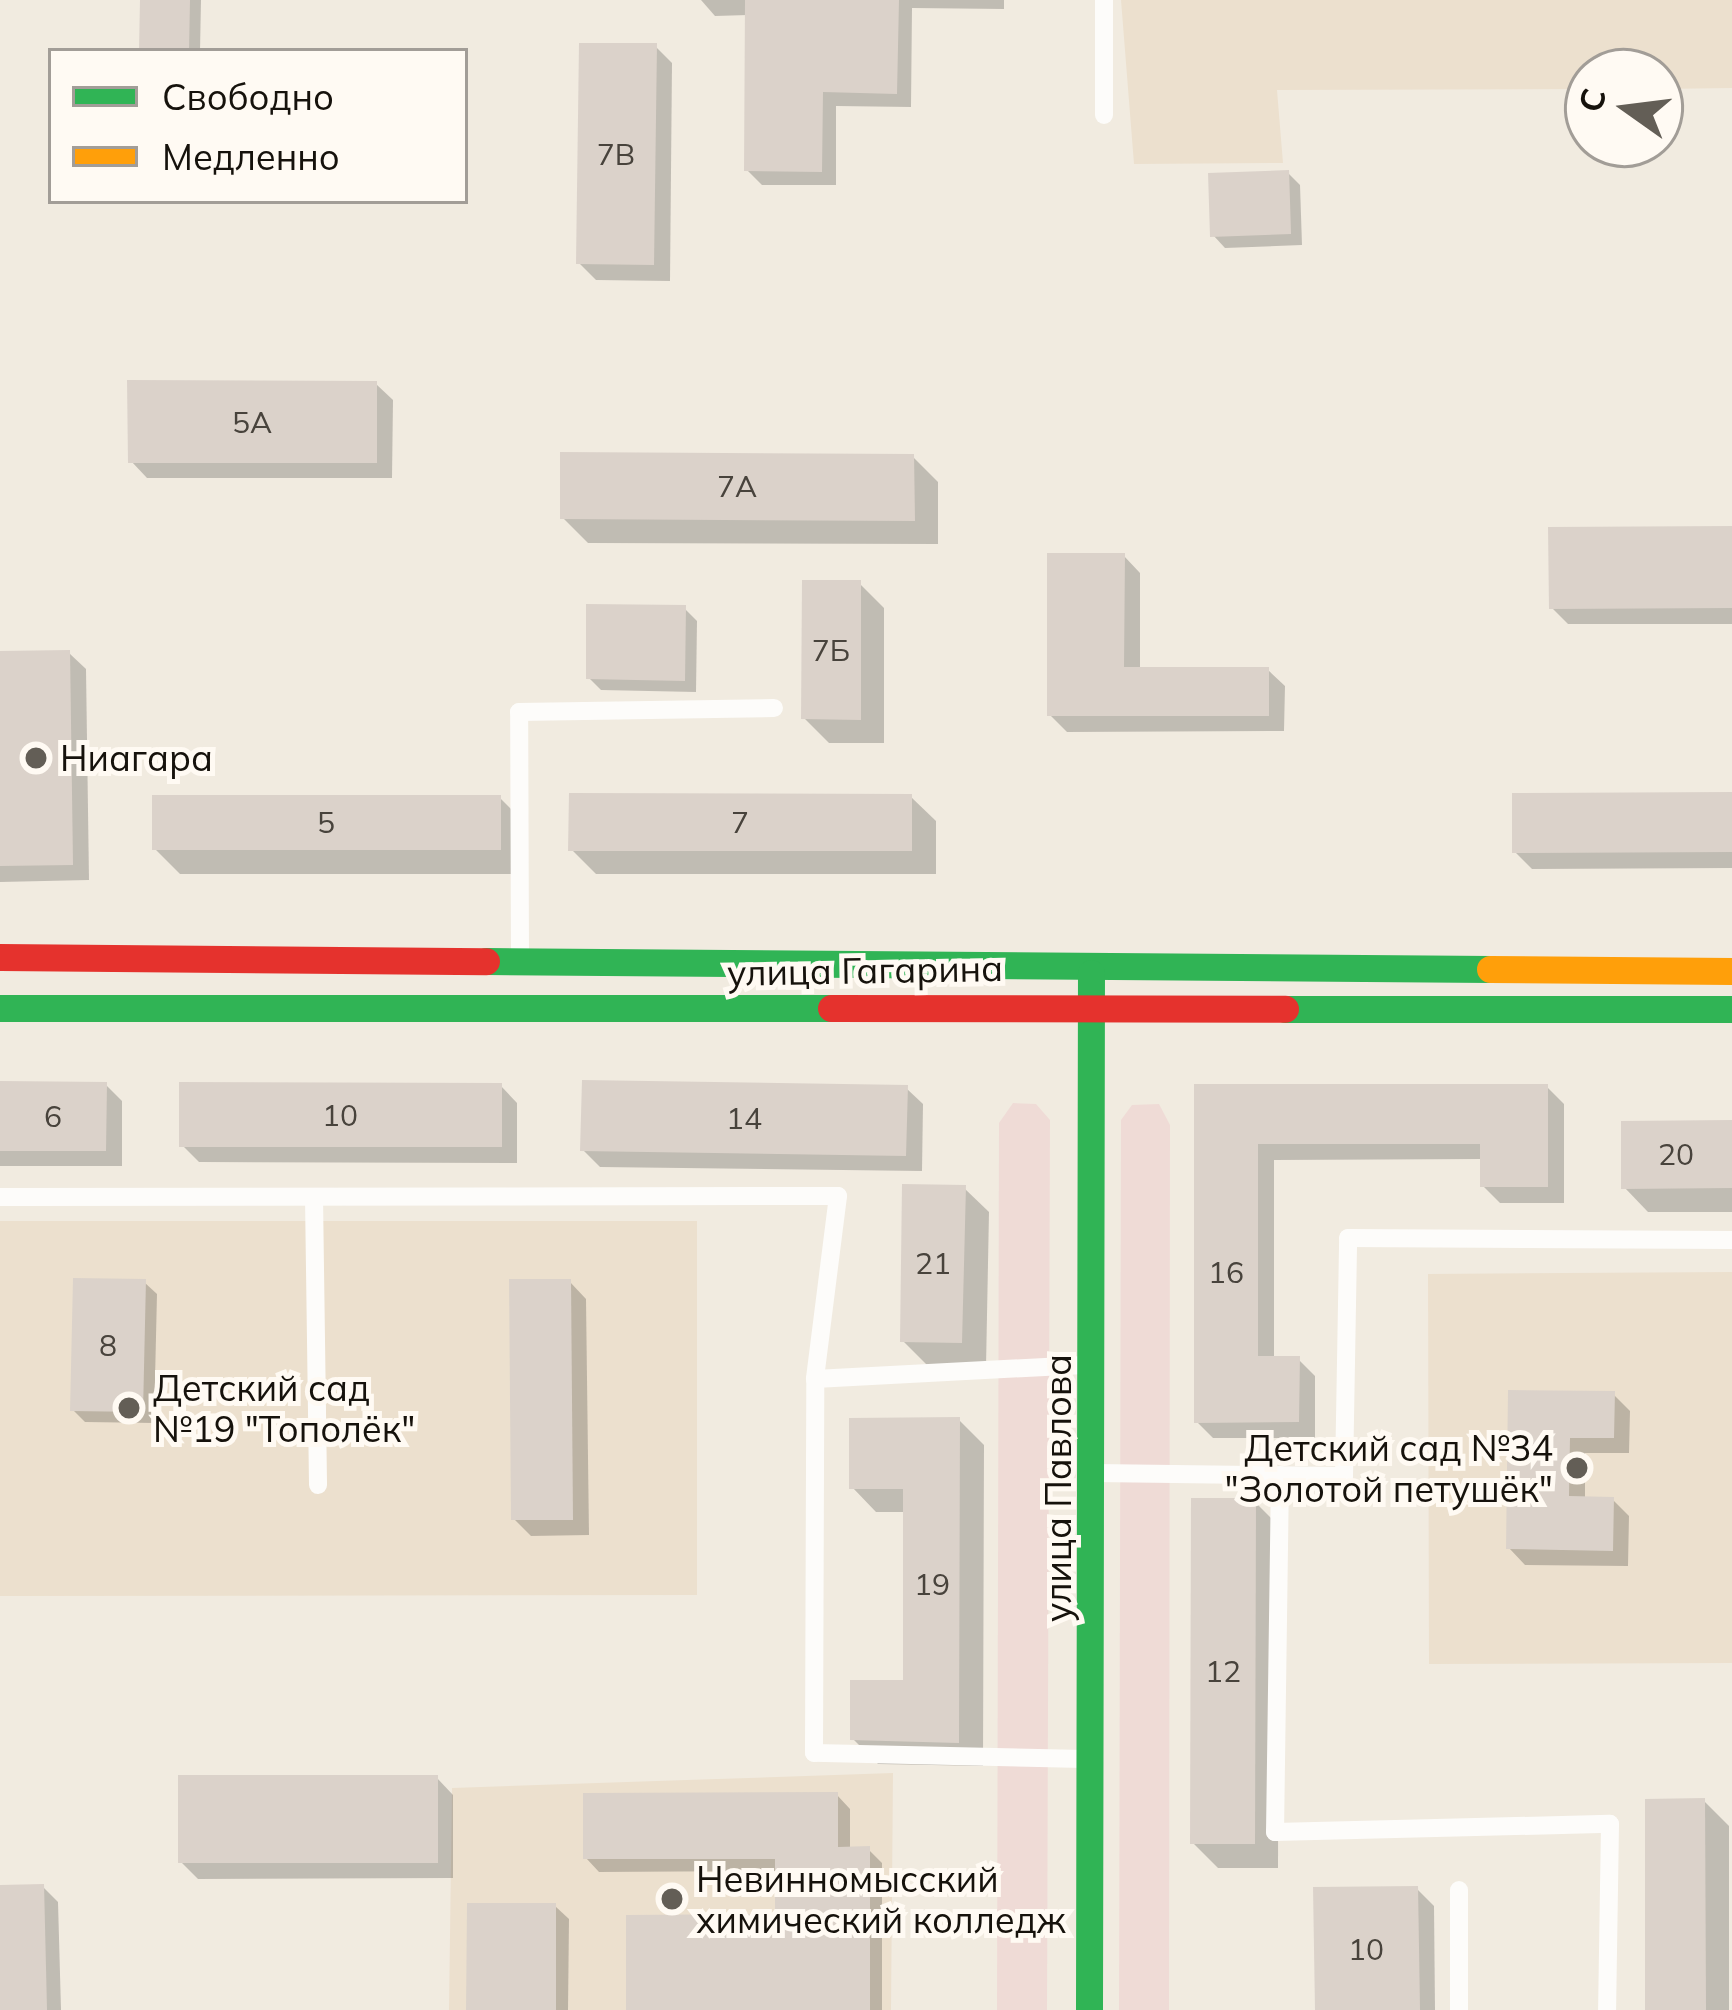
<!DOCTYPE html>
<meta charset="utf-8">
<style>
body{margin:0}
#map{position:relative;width:1732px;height:2010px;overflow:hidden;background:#f1ebe0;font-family:Mulish,sans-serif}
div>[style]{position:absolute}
.built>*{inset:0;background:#ece0ce}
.green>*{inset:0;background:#efdbd6}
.shadow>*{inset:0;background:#0003}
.building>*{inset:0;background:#dbd2ca}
.lane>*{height:18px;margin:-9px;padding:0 9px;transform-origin:9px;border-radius:9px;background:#fdfcfa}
.fast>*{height:27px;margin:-13.5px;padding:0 13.5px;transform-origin:13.5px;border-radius:13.5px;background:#30b455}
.slow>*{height:27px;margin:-13.5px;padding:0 13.5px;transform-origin:13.5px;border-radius:13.5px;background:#ff9f0a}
.jam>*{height:27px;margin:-13.5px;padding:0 13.5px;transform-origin:13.5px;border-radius:13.5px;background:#e5322d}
.dots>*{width:33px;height:33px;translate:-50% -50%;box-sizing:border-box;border:6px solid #fffaf3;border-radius:50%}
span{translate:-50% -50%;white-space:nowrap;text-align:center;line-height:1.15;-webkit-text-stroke:10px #fffaf3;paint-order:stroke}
.number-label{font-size:30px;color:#48433c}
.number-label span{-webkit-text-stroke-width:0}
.poi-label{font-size:36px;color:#16120c}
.left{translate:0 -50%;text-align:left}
.right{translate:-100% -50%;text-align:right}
.street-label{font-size:36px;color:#16120c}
.legend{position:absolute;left:48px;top:48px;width:420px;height:156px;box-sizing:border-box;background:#fffaf3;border:3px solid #a29d97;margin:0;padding:15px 21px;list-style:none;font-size:36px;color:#16120c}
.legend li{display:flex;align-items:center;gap:24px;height:60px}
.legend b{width:60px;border:3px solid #a29d97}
.north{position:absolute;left:1564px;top:48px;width:120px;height:120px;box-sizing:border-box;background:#fffaf3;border:3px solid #a29d97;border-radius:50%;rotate:284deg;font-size:33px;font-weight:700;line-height:48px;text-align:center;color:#16120c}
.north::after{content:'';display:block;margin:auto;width:42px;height:54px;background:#635e56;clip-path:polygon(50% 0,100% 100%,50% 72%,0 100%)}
</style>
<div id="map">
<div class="built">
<div style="clip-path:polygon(1121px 0,1732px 0,1732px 88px,1660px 89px,1660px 72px,1588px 72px,1588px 89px,1277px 90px,1283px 163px,1134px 164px)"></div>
<div style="clip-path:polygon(0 1221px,697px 1221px,697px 1595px,0 1596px)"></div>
<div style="clip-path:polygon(1732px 1272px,1732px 1663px,1429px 1664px,1428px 1274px)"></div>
<div style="clip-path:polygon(893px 1773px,891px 2010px,449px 2010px,452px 1788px)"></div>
</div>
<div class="green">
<div style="clip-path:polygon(1013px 1103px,1036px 1104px,1050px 1120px,1047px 2010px,997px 2010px,999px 1123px)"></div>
<div style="clip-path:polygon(1159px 1104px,1170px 1125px,1169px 2010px,1119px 2010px,1121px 1120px,1132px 1105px)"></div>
</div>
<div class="shadow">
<div style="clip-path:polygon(143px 0,201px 0,200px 51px,142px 51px)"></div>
<div style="clip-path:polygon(701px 0,1004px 0,1004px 9px,912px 8px,911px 107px,836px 106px,836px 185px,762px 185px,747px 170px,748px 15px,715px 16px)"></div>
<div style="clip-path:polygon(655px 46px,672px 63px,670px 281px,596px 280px,579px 263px)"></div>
<div style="clip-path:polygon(1288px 173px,1300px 185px,1302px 245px,1225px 248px,1213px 235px)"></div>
<div style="clip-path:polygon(376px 384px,393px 400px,392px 478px,147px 478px,131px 461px)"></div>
<div style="clip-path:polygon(913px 457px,938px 482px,938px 544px,588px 543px,563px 518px)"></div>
<div style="clip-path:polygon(1732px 529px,1732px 624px,1568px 624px,1552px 608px)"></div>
<div style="clip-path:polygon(1124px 556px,1140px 573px,1140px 670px,1268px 670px,1285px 686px,1284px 731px,1067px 732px,1050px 715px)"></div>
<div style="clip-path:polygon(859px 583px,884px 608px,884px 743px,829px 743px,804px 718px)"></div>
<div style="clip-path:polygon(684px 608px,697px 621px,696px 692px,601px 690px,589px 678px)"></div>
<div style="clip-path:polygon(69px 653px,86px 669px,89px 880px,0 882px,0 654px)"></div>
<div style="clip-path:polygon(1732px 795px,1732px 868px,1532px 869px,1515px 852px)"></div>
<div style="clip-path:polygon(911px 797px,936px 821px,936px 874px,596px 874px,571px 849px)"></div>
<div style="clip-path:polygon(500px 798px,524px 822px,524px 874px,180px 874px,155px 849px)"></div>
<div style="clip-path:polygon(0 1084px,106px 1085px,122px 1101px,122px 1166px,0 1166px)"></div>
<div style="clip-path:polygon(501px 1086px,517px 1103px,517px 1163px,199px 1162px,182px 1145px)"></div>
<div style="clip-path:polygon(1197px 1087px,1547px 1087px,1564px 1104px,1564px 1203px,1500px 1203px,1483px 1186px,1483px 1159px,1274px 1160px,1274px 1359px,1298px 1359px,1315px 1376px,1315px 1438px,1213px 1438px,1197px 1422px)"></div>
<div style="clip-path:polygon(906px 1088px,923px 1104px,922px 1171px,600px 1167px,583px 1150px)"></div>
<div style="clip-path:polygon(1732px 1123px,1732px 1212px,1648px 1212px,1624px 1187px)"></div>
<div style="clip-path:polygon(964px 1188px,989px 1212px,986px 1367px,928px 1366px,903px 1341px)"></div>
<div style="clip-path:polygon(144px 1282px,157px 1294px,154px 1423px,85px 1422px,73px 1410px)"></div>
<div style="clip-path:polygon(570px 1282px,586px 1299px,589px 1535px,531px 1536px,514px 1519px)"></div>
<div style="clip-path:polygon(1511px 1393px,1613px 1394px,1630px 1411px,1629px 1453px,1585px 1453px,1585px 1499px,1613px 1500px,1629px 1516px,1628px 1566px,1525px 1565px,1509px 1548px)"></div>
<div style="clip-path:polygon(959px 1420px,984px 1445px,983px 1766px,878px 1764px,853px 1739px,906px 1683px,906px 1512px,876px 1512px,852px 1487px)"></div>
<div style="clip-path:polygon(1254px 1501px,1279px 1526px,1278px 1868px,1218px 1868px,1193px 1843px)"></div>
<div style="clip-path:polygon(437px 1778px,453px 1795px,453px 1878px,198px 1879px,181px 1862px)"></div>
<div style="clip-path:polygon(837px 1795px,850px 1809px,850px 1850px,868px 1849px,882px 1863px,882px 2010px,629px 2010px,778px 1917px,778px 1871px,599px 1872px,586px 1858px)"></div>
<div style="clip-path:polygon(1704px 1801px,1729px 1826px,1729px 2010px,1648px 2010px)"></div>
<div style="clip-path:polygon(43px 1887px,58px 1902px,61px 2010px,0 2010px,0 1888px)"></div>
<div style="clip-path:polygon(1417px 1889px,1434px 1906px,1435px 2010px,1318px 2010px)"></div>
<div style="clip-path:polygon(555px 1906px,569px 1919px,568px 2010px,469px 2010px)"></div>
</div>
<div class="building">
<div style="clip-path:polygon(140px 0,190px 0,189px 51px,139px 51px)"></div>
<div style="clip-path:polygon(745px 0,899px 0,897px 94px,823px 92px,822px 172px,744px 171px)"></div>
<div style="clip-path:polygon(579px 43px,657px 43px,654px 265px,576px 264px)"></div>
<div style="clip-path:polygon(1289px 170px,1291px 234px,1210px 237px,1208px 173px)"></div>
<div style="clip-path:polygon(127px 380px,377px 381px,377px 463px,128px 463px)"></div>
<div style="clip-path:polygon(560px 452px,914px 454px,915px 521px,560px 519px)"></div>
<div style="clip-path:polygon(1732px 526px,1732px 608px,1549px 609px,1548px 527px)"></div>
<div style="clip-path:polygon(1047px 553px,1125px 553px,1124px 667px,1269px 667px,1269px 716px,1047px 716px)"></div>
<div style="clip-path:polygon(802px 580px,861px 580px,861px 720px,801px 719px)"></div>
<div style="clip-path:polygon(586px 604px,686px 605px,685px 681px,586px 679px)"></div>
<div style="clip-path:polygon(70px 650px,73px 865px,0 866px,0 651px)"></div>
<div style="clip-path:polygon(1732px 792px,1732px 852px,1512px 853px,1512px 793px)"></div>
<div style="clip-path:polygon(569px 793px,912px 794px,912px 851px,568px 851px)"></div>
<div style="clip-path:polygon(152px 795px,501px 795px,501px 850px,152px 850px)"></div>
<div style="clip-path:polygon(582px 1080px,908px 1085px,906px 1156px,580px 1151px)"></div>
<div style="clip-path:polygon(0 1081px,107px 1082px,106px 1151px,0 1151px)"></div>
<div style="clip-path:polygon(179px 1082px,502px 1083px,502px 1147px,179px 1147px)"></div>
<div style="clip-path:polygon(1194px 1084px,1548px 1084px,1548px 1187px,1480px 1187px,1480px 1144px,1258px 1144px,1258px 1356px,1300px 1356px,1299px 1422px,1194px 1423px)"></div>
<div style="clip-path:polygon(1732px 1120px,1732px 1188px,1621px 1189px,1621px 1121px)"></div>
<div style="clip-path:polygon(902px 1184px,966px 1185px,962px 1343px,900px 1342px)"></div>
<div style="clip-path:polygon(73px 1278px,146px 1279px,143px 1412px,70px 1411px)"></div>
<div style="clip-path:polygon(509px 1279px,571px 1279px,573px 1520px,511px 1520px)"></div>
<div style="clip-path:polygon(1508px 1390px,1615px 1391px,1614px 1438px,1570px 1438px,1569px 1496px,1614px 1497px,1613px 1551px,1506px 1549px)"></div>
<div style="clip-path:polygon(960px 1417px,959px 1743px,850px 1740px,850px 1680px,903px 1680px,903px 1489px,849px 1489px,849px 1418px)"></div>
<div style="clip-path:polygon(1191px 1498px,1256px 1498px,1255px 1844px,1190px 1844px)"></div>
<div style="clip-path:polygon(178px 1775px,438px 1775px,438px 1863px,178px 1863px)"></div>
<div style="clip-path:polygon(838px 1792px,838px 1847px,870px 1846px,870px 2010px,626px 2010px,626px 1915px,775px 1914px,775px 1859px,583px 1859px,583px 1793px)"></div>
<div style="clip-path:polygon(1705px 1798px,1706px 2010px,1645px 2010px,1645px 1799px)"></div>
<div style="clip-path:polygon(44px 1884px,47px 2010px,0 2010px,0 1885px)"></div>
<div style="clip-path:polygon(1418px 1886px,1420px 2010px,1315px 2010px,1313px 1887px)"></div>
<div style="clip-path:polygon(467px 1903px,556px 1903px,556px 2010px,466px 2010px)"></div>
</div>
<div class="lane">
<div style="left:1104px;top:115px;width:115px;rotate:-90deg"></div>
<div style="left:520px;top:956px;width:244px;rotate:-90.2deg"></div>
<div style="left:519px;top:712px;width:255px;rotate:-0.9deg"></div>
<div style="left:0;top:1197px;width:838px;rotate:-0.07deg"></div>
<div style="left:838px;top:1196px;width:184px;rotate:97.2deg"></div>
<div style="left:314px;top:1197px;width:288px;rotate:89.2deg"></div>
<div style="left:1095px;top:1473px;width:249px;rotate:0.7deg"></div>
<div style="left:1344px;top:1476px;width:238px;rotate:-89deg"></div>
<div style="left:1348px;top:1238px;width:384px;rotate:0.3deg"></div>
<div style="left:1280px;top:1475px;width:357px;rotate:90.8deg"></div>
<div style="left:1275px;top:1832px;width:335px;rotate:-1.4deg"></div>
<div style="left:1610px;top:1824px;width:186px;rotate:90.9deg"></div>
<div style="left:1084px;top:1759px;width:270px;rotate:-178.7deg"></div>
<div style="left:814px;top:1753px;width:374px;rotate:-89.8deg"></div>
<div style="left:815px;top:1379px;width:269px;rotate:-3deg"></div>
<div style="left:1459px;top:2010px;width:120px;rotate:-90deg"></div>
</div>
<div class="fast">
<div style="left:486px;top:961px;width:1004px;rotate:0.46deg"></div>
<div style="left:0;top:1008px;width:831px"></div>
<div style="left:1285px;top:1009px;width:447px"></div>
<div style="left:1089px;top:2010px;width:1037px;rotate:-89.89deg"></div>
</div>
<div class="slow">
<div style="left:1490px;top:969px;width:242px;rotate:0.5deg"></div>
</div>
<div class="jam">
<div style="left:0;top:957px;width:486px;rotate:0.5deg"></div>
<div style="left:831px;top:1008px;width:454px;rotate:0.1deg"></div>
</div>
<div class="dots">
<div style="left:36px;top:758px;background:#635e56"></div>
<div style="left:129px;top:1408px;background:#635e56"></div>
<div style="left:1577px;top:1468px;background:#635e56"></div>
<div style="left:672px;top:1899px;background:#635e56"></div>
</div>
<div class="number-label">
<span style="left:616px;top:154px">7В</span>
<span style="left:252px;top:422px">5А</span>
<span style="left:737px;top:486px">7А</span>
<span style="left:831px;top:650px">7Б</span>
<span style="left:326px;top:822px">5</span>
<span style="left:740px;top:822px">7</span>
<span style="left:340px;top:1115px">10</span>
<span style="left:53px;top:1116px">6</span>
<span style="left:744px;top:1118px">14</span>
<span style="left:1676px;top:1154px">20</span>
<span style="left:933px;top:1263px">21</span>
<span style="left:1226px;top:1272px">16</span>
<span style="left:108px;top:1345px">8</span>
<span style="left:932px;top:1584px">19</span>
<span style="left:1223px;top:1671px">12</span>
<span style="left:1366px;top:1949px">10</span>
</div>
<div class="poi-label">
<span class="left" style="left:60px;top:758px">Ниагара</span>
<span class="left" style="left:153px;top:1408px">Детский сад<br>№19 "Тополёк"</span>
<span class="right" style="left:1553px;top:1468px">Детский сад №34<br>"Золотой петушёк"</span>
<span class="left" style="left:696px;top:1899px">Невинномысский<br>химический колледж</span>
</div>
<div class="street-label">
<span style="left:865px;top:970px;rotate:-1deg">улица Гагарина</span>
<span style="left:1058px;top:1488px;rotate:-90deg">улица Павлова</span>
</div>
<ul class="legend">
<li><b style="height:15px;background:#30b455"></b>Свободно</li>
<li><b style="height:15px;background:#ff9f0a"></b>Медленно</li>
</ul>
<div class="north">С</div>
</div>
